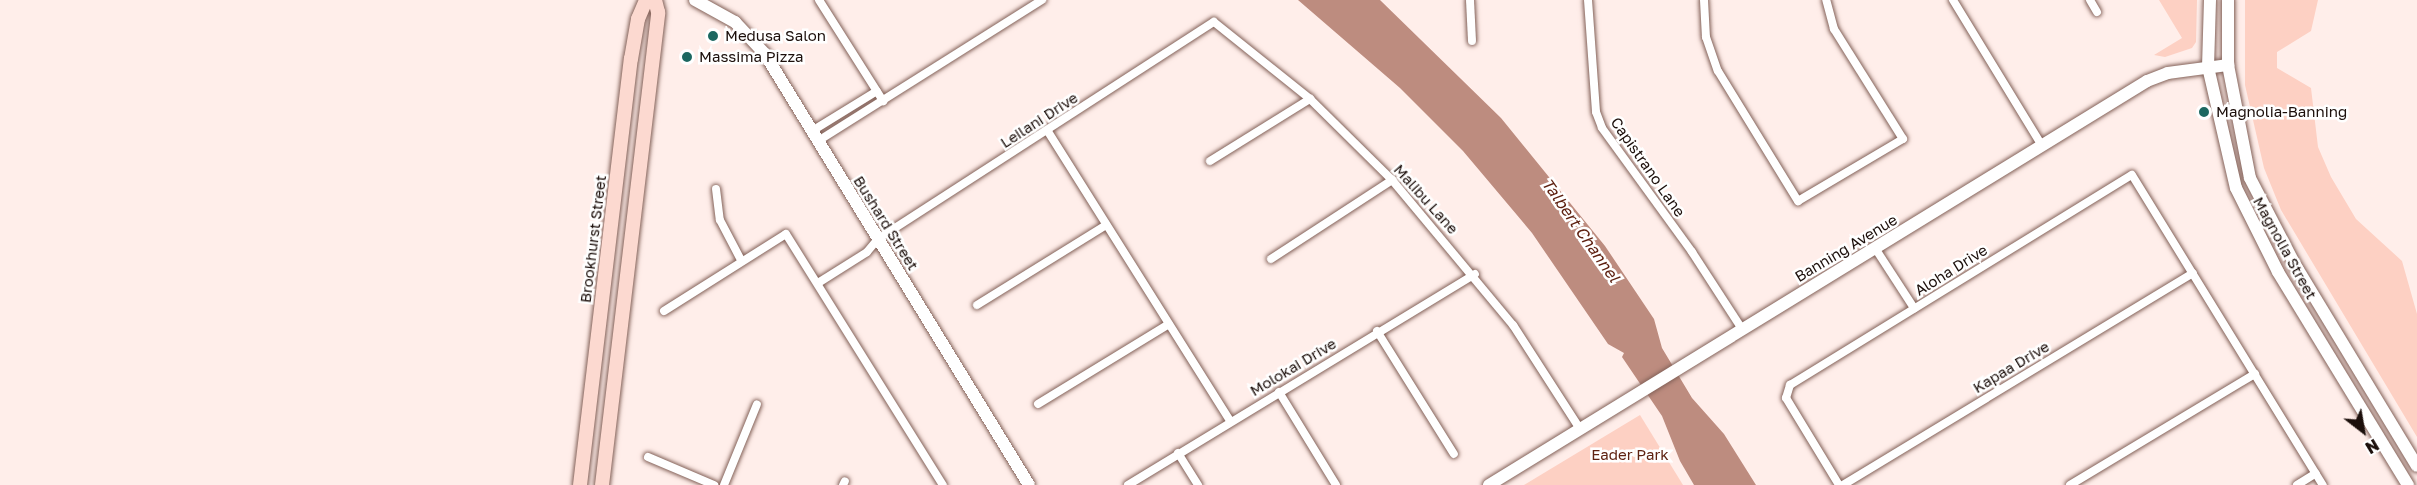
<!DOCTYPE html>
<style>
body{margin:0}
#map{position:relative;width:2417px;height:485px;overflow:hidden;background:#ffeeea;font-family:"Golos Text",sans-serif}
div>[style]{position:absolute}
.green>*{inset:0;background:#fdd0c3}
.water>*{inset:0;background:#bd8c7f}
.roads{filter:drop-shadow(0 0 2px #836158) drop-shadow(0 0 2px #836158)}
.street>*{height:8px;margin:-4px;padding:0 4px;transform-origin:4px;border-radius:4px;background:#fff}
.secondary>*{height:12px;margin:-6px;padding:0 6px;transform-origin:6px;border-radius:6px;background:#fff}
.primary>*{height:14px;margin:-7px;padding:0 7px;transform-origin:7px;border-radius:7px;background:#fcd9d0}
.dots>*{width:16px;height:16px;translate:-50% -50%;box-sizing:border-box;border:3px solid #fff;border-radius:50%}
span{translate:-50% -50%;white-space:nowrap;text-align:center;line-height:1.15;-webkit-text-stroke:5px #fff;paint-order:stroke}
.poi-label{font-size:15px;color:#1c0f0b}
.left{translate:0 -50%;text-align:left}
.street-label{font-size:15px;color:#1c0f0b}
.park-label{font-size:15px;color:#5f2312}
.water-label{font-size:16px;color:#5e2111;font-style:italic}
.north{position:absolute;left:2333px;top:401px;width:60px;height:60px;-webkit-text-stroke:4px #fff;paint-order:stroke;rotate:149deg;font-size:16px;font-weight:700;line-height:24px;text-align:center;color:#1c0f0b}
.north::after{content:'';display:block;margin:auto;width:21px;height:27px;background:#1c0f0b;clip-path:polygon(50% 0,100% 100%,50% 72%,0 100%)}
</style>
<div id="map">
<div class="green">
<div style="clip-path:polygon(2159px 0,2197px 0,2196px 42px,2192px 48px,2165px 57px,2154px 55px,2182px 38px)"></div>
<div style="clip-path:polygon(2245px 0,2318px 0,2311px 31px,2277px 52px,2277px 68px,2311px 88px,2318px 147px,2331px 177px,2356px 219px,2402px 261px,2417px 314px,2417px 437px,2281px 210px,2264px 168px,2245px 85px)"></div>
<div style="clip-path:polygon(1640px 415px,1683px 485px,1524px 485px)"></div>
</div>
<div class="water">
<div style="clip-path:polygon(1298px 0,1380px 0,1501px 118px,1605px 246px,1654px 319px,1662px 348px,1692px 398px,1724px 434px,1756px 485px,1694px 485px,1680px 461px,1662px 416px,1622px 357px,1624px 353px,1608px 344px,1532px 233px,1463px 151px,1400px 88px)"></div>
</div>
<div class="roads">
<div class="street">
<div style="left:819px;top:0;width:120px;rotate:57.6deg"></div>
<div style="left:1470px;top:0;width:41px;rotate:87.2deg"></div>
<div style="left:1588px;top:0;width:112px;rotate:85.9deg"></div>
<div style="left:1596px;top:112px;width:17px;rotate:69deg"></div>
<div style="left:1602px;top:128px;width:153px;rotate:54deg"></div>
<div style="left:1692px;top:252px;width:92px;rotate:57deg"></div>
<div style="left:1704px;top:0;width:37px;rotate:87deg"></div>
<div style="left:1706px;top:37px;width:36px;rotate:71deg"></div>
<div style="left:1718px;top:71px;width:153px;rotate:58.4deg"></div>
<div style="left:1798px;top:201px;width:122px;rotate:-30.6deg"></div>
<div style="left:1903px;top:139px;width:130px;rotate:-122.1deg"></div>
<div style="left:1834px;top:29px;width:30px;rotate:-105deg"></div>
<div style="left:1953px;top:0;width:171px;rotate:58.6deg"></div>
<div style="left:2090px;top:0;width:14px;rotate:60deg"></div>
<div style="left:1047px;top:130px;width:344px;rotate:57.8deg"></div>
<div style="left:812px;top:131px;width:76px;rotate:-31.6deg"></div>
<div style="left:818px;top:141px;width:265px;rotate:-32.2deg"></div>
<div style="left:1210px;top:161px;width:118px;rotate:-31.8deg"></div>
<div style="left:716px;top:189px;width:31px;rotate:83deg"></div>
<div style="left:720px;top:220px;width:45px;rotate:62.3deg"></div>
<div style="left:1875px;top:248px;width:72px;rotate:57deg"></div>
<div style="left:1271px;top:259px;width:145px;rotate:-33.1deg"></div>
<div style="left:818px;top:283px;width:58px;rotate:-32.3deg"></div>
<div style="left:867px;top:252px;width:17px;rotate:-50deg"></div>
<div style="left:878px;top:239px;width:400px;rotate:-32.9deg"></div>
<div style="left:1214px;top:22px;width:123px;rotate:38.7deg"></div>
<div style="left:1310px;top:99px;width:115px;rotate:44.6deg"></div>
<div style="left:1392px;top:180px;width:189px;rotate:50.2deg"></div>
<div style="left:1513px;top:325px;width:124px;rotate:57.2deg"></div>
<div style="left:977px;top:305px;width:152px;rotate:-31.8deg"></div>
<div style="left:664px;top:311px;width:144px;rotate:-32.3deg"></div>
<div style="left:786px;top:234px;width:296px;rotate:58deg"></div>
<div style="left:1377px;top:331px;width:145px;rotate:58deg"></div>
<div style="left:1279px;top:392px;width:109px;rotate:58.5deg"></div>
<div style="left:1038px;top:404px;width:153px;rotate:-31.4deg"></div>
<div style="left:1178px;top:453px;width:38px;rotate:58deg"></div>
<div style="left:648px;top:457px;width:72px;rotate:23deg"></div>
<div style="left:724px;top:485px;width:87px;rotate:-67.8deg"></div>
<div style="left:843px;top:485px;width:4px;rotate:-63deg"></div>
<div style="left:1128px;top:485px;width:406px;rotate:-31.3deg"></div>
<div style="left:1839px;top:485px;width:102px;rotate:-121.3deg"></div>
<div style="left:1786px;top:398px;width:14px;rotate:-73deg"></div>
<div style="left:1790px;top:385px;width:401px;rotate:-31.6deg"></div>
<div style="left:2132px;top:175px;width:364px;rotate:58.4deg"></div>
<div style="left:1843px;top:485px;width:409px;rotate:-31.2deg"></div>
<div style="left:2070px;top:485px;width:216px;rotate:-31deg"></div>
<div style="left:2297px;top:485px;width:22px;rotate:-32deg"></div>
</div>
<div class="secondary">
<div style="left:695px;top:0;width:46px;rotate:28.8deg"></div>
<div style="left:735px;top:22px;width:44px;rotate:46.8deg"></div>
<div style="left:765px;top:54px;width:505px;rotate:58.51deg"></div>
<div style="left:2210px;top:0;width:67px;rotate:91.7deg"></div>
<div style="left:2208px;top:67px;width:124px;rotate:77deg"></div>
<div style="left:2236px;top:188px;width:94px;rotate:63.4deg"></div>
<div style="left:2278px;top:272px;width:250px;rotate:58.6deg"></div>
<div style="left:2228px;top:0;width:65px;rotate:90deg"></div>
<div style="left:2228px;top:65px;width:115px;rotate:79deg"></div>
<div style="left:2250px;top:178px;width:96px;rotate:62.6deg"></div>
<div style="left:2294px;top:263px;width:237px;rotate:58.8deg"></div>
<div style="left:1489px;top:485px;width:772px;rotate:-31.55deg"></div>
<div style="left:2147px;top:81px;width:22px;rotate:-21deg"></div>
<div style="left:2168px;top:73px;width:61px;rotate:-7.6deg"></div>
</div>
<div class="primary">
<div style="left:580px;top:485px;width:429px;rotate:-83.2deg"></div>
<div style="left:631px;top:59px;width:41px;rotate:-80.1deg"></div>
<div style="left:638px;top:19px;width:21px;rotate:-67deg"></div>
<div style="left:602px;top:485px;width:476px;rotate:-83.2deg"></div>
<div style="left:658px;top:12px;width:12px;rotate:-104deg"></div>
</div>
</div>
<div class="dots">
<div style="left:713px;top:36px;background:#1c6760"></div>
<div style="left:687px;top:57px;background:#1c6760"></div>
<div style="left:2204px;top:112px;background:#1c6760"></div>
</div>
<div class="poi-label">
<span class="left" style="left:725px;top:36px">Medusa Salon</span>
<span class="left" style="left:699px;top:57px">Massima Pizza</span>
<span class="left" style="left:2216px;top:112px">Magnolia-Banning</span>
</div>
<div class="street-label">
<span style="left:1039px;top:120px;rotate:-33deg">Leilani Drive</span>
<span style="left:1648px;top:167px;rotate:55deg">Capistrano Lane</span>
<span style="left:1426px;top:199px;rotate:48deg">Malibu Lane</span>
<span style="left:886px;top:223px;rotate:58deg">Bushard Street</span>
<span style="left:593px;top:239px;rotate:-83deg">Brookhurst Street</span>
<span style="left:1846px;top:248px;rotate:-31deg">Banning Avenue</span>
<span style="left:2285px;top:248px;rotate:61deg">Magnolia Street</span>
<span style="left:1951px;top:270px;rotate:-32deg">Aloha Drive</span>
<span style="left:1293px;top:367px;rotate:-31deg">Molokai Drive</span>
<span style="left:2011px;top:367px;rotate:-31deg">Kapaa Drive</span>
</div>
<div class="park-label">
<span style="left:1630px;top:455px">Eader Park</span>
</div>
<div class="water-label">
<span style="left:1581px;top:230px;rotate:55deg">Talbert Channel</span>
</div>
<div class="north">N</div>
</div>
